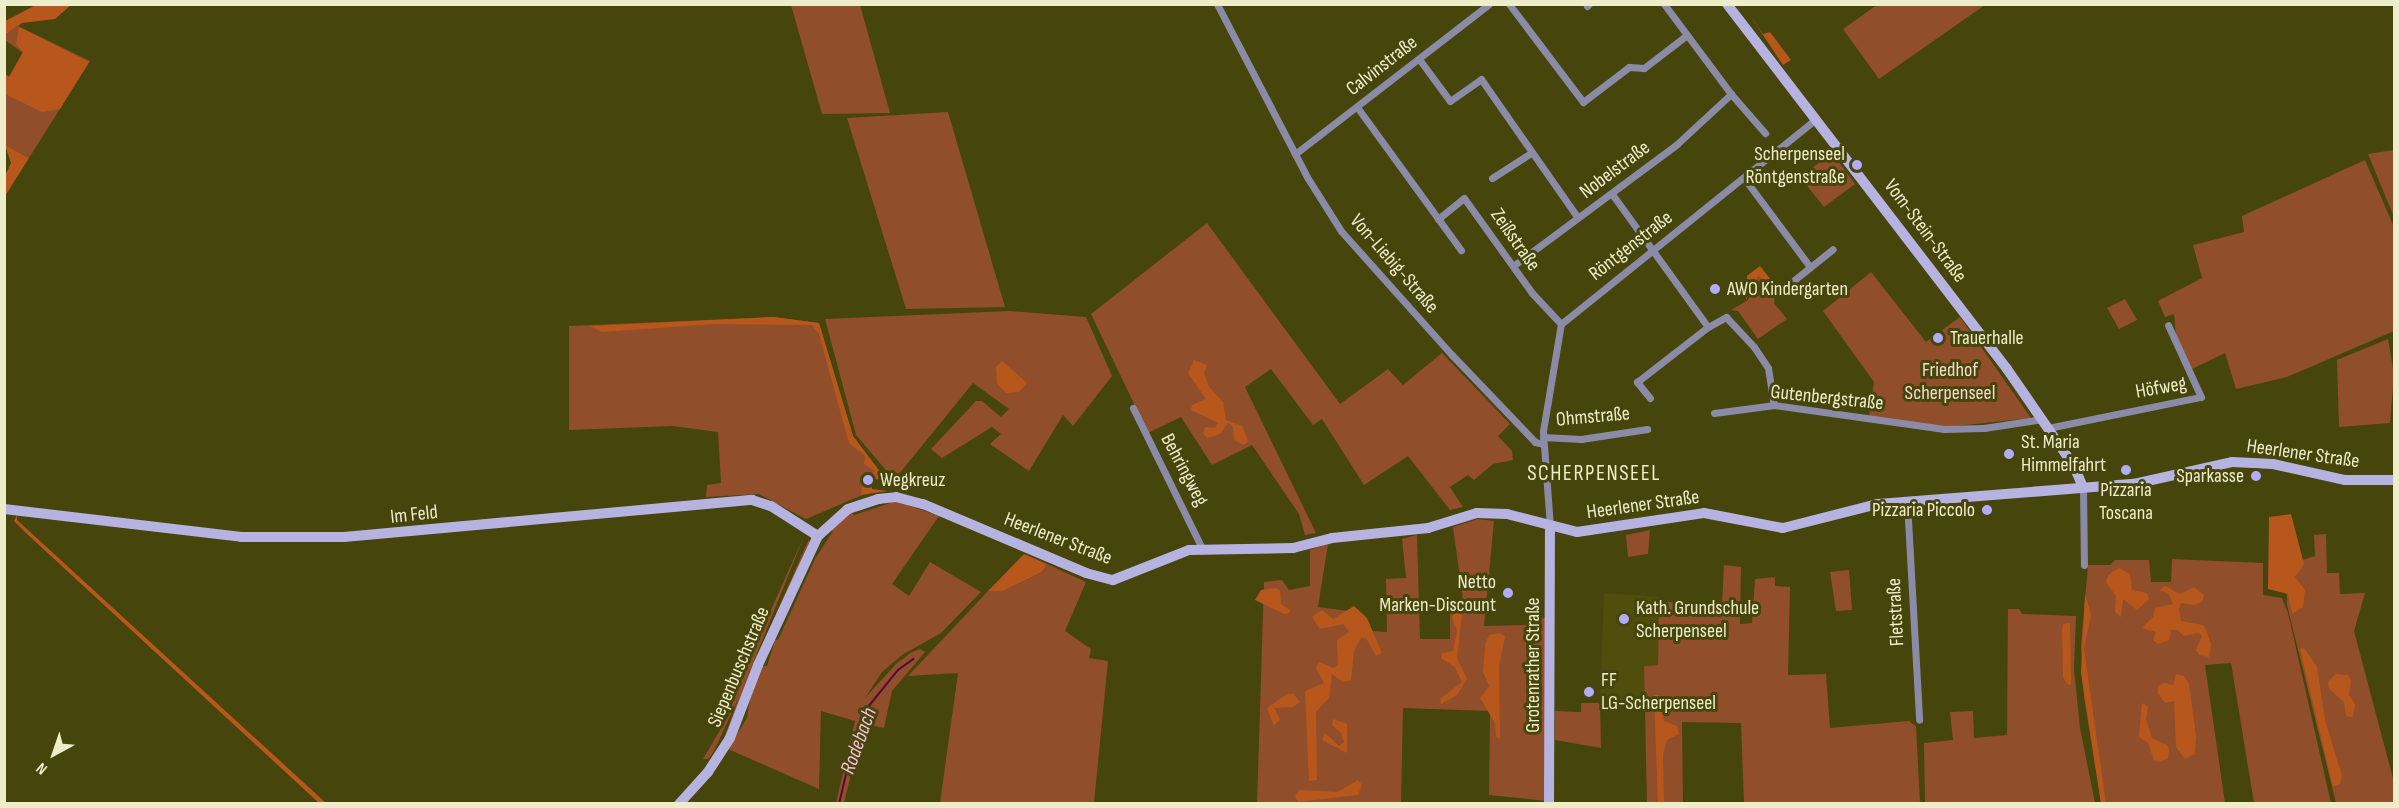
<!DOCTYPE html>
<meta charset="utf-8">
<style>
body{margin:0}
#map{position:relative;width:2399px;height:808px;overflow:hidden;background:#46450c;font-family:"Sofia Sans Condensed",sans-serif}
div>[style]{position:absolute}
.built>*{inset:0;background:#504e0c}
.green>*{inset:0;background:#914e2a}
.forest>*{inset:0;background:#b8571c}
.stream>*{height:2px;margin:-1px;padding:0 1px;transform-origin:1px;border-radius:1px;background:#540b3a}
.street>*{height:7px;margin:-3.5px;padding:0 3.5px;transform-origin:3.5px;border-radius:3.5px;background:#8c8ba7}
.secondary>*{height:10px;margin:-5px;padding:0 5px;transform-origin:5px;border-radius:5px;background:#b6b3e0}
.dots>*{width:16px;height:16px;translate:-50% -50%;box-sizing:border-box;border:3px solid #46450c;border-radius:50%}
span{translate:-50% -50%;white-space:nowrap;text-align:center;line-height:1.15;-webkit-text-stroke:6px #46450c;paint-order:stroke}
.street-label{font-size:20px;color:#ededca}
.poi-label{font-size:20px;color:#ededca}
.right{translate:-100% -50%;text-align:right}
.left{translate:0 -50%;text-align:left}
.park-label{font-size:20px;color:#f5dacd}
.water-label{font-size:21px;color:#f3bed8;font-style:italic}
.quarter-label{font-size:22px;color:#ededca;letter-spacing:1.5px}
.frame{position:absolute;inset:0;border:6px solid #ededca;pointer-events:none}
.north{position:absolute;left:24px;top:724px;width:60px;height:60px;-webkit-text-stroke:4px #46450c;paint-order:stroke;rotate:220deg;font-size:16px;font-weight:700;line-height:24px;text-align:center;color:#ededca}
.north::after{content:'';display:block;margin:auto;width:21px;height:27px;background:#ededca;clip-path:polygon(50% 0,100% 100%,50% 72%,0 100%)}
</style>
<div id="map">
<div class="built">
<div style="clip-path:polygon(1604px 593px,1659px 597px,1658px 665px,1644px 666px,1644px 704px,1600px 703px)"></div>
</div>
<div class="green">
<div style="clip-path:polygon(791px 5px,860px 5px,890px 113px,822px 114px)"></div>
<div style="clip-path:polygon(1877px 5px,1877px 4px,1985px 5px,1879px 79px,1843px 29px)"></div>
<div style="clip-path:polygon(18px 26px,90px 61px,29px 158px,5px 145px,4px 74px,9px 77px,23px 53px,5px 40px,5px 35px)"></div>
<div style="clip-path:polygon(948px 112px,1005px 307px,906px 309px,847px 118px)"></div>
<div style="clip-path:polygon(2394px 150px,2394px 217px,2368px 154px)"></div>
<div style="clip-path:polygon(1832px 153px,1855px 184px,1824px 207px,1800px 177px)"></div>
<div style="clip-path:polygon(2365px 160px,2394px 227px,2394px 331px,2287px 377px,2236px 389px,2225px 353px,2192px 369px,2176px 337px,2174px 314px,2165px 317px,2158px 301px,2202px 278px,2193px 245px,2244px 232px,2242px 216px)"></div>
<div style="clip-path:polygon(1207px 223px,1340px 404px,1388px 369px,1403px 385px,1442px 353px,1510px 424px,1498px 436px,1512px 451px,1513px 460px,1493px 464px,1474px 480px,1468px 475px,1450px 487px,1463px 507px,1450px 510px,1408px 456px,1364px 485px,1322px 419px,1313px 425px,1271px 369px,1245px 387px,1316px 533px,1305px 535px,1299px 514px,1252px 445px,1212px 465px,1181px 417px,1148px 433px,1091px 314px)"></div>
<div style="clip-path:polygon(1871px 272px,1926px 342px,1960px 317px,2031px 418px,1946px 427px,1869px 417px,1874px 382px,1823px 311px)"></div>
<div style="clip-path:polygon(1759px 276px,1775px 292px,1774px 303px,1787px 319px,1758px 339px,1738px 311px,1731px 310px,1748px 300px)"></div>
<div style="clip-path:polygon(2125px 299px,2137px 320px,2119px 329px,2107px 308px)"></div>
<div style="clip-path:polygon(1010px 311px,1086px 317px,1112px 376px,1073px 426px,1063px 415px,1029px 471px,990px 444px,1001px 434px,992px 427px,942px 458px,931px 449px,976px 401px,982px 401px,1001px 417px,1009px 409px,973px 383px,899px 474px,893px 486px,885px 469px,856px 435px,825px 319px)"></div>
<div style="clip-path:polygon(773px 317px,819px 323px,853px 436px,884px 477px,872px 481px,872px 489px,887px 491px,867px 493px,806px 519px,759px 494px,706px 497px,707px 485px,721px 483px,718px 432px,673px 426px,569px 430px,569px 326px)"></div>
<div style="clip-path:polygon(2388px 339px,2394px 374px,2390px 423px,2339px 427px,2337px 360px)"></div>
<div style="clip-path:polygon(896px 501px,939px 516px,892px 584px,909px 596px,930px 562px,981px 592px,941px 633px,902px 655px,882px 672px,865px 698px,897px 663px,912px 652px,920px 649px,925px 652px,892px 691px,884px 728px,863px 724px,844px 803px,836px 803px,855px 721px,821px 711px,819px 789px,728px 749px,747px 718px,751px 692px,763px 666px,767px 666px,775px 640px,778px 640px,815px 559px,833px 531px,829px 530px,851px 512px,854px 515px)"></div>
<div style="clip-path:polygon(1478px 519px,1494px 521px,1484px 626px,1528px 625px,1528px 618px,1547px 618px,1547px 801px,1489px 795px,1490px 711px,1403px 708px,1401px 803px,1257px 804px,1264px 582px,1282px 580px,1289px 590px,1310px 586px,1310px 550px,1328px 544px,1318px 607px,1356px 612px,1357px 630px,1387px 632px,1386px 579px,1406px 578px,1402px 539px,1417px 535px,1420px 639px,1450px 639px,1450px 603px,1463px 600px,1453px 527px)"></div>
<div style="clip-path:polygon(1650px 530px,1648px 554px,1628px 557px,1626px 535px)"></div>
<div style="clip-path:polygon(805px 534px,741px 693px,809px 539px,810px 543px,733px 725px,723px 741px,739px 697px,713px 753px,708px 759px,703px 759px,729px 715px,737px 686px)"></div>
<div style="clip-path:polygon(2326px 534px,2327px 573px,2339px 573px,2340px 594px,2365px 593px,2354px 631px,2394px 782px,2394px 803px,2336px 803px,2287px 605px,2286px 565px,2315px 556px,2314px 535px)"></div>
<div style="clip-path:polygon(2172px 559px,2263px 563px,2263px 595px,2282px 598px,2288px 613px,2331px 803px,2254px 803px,2231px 663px,2205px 665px,2225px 803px,2101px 803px,2084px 697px,2081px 646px,2088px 565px,2110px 565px,2115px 560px,2149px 560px,2151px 582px,2171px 582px)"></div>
<div style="clip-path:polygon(1047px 564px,1086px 582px,1065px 631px,1091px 649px,1089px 658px,1108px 661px,1094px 803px,940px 803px,958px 673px,908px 676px,988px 591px,1003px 591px,1042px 572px)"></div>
<div style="clip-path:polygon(1724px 565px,1741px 567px,1740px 624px,1752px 623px,1755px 579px,1775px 577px,1775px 586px,1790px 587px,1788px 675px,1826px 674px,1830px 728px,1909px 721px,1916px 726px,1920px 803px,1744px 803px,1741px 723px,1682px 722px,1683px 803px,1647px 803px,1644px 666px,1658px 665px,1659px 602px,1722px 603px)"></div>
<div style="clip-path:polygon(1849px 570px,1852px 610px,1836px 611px,1830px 572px)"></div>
<div style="clip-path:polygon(2008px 609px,2019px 609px,2022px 614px,2076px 616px,2074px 669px,2080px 728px,2095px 803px,1925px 803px,1924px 743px,1953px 740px,1950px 712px,1973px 711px,1974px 738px,2007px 735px)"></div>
<div style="clip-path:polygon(1581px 703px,1600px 703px,1601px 748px,1555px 740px,1555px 711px,1581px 712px)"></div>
</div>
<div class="forest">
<div style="clip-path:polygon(71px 5px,55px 19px,22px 23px,5px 35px,5px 21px,34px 6px)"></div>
<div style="clip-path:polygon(1747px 11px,1763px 34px,1770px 32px,1791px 60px,1783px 65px)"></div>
<div style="clip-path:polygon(19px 27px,89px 62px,60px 109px,42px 112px,5px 94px,5px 74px,9px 77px,23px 52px,16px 44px)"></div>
<div style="clip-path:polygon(5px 145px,29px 158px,5px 196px,5px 176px,11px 163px)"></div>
<div style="clip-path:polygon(1760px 266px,1779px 290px,1771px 292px,1759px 276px,1746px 300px,1747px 276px)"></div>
<div style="clip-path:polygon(773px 317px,819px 323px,853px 436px,884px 477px,872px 481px,872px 489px,887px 491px,861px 495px,863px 473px,869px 476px,875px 471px,864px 464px,865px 456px,849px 443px,819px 334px,812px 325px,715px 324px,602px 332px,590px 326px)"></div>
<div style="clip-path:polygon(1194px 360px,1207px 365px,1204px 373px,1209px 387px,1223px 402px,1226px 420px,1242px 426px,1248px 441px,1244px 445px,1234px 440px,1233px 427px,1228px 423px,1220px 434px,1208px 438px,1203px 434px,1205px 427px,1215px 428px,1218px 423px,1191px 410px,1192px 405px,1206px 399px,1188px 373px)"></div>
<div style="clip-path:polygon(1002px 361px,1027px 383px,1019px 392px,1006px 393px,997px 384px,996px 367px)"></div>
<div style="clip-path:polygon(2291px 514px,2304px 564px,2295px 577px,2305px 590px,2303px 607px,2292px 614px,2288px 594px,2268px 589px,2269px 517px)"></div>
<div style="clip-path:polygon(17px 515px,17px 520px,326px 803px,319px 803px,26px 533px,14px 521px)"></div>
<div style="clip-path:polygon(1024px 554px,1047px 564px,1042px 572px,1003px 591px,988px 591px)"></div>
<div style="clip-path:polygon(2119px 568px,2130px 574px,2132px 590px,2147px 593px,2149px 599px,2137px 610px,2123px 599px,2121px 617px,2115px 612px,2116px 596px,2106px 582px,2108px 575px)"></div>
<div style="clip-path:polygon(2165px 586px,2180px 594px,2194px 587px,2204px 595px,2202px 602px,2194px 605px,2181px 603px,2179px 609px,2181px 621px,2203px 625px,2206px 630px,2211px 644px,2209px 657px,2199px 655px,2196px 650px,2202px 636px,2198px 633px,2184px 636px,2178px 630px,2171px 630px,2169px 640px,2158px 644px,2153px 640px,2156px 632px,2142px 628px,2153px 617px,2155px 608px,2173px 604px,2168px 593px,2159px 590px)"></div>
<div style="clip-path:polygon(1276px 588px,1280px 590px,1281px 604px,1290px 610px,1289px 613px,1284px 614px,1255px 600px,1261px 590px)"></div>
<div style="clip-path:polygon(2085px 594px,2091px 614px,2084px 649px,2106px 803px,2101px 803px,2081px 673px)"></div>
<div style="clip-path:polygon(1354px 606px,1367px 618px,1382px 653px,1376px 656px,1366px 638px,1361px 638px,1354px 651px,1351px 680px,1343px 682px,1332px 674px,1329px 698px,1316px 712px,1317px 780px,1309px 781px,1305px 691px,1324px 683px,1316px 668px,1319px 662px,1334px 668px,1338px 665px,1337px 640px,1349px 632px,1343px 624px,1320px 629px,1312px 617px,1322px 610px,1333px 619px)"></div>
<div style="clip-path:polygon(1456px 610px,1462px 615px,1457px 658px,1467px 679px,1457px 695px,1441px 704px,1440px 699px,1462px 682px,1455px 667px,1441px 658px,1442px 653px,1453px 651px,1457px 630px,1452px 617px)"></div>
<div style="clip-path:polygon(2070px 623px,2071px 684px,2068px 685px,2063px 677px,2062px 630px,2063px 624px)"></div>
<div style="clip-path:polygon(1499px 633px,1505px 636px,1499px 666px,1500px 739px,1496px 737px,1495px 723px,1480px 698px,1489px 686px,1483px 672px,1485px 645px,1489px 635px)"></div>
<div style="clip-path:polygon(2304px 648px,2317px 667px,2325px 720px,2342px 776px,2340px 784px,2333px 787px,2300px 649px)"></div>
<div style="clip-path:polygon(2176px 674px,2184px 676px,2189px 684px,2196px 736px,2195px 754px,2185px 759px,2176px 747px,2174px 701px,2165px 703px,2158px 693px,2158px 686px,2164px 683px,2173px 685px)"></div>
<div style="clip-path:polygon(2336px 674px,2348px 675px,2351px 680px,2349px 695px,2355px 704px,2353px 717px,2346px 716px,2344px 702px,2329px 689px,2328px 682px)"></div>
<div style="clip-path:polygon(1287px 694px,1294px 694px,1300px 702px,1293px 707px,1274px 708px,1280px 719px,1274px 726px,1267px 708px)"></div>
<div style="clip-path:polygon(1654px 695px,1659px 695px,1664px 721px,1677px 726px,1679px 734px,1667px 740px,1663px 754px,1664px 803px,1658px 803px)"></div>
<div style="clip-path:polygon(2142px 703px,2148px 707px,2146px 719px,2152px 738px,2167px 745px,2169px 750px,2168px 758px,2160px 762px,2154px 760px,2148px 743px,2139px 737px)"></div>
<div style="clip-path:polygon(1333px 719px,1347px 724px,1347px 753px,1322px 740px,1325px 733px,1339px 746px,1344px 742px,1341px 733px,1332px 725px)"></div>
<div style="clip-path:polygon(1358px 780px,1362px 785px,1358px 795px,1298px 802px,1295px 796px,1300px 790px,1338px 792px)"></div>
</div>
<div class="stream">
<div style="left:839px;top:804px;width:57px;rotate:-76.9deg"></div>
<div style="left:852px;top:748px;width:44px;rotate:-68.7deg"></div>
<div style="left:868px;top:707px;width:48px;rotate:-51deg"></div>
<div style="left:898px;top:670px;width:19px;rotate:-36deg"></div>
</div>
<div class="street">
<div style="left:1217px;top:4px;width:195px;rotate:62.5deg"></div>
<div style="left:1307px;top:177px;width:64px;rotate:57.8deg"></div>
<div style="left:1341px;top:231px;width:166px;rotate:48.2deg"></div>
<div style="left:1452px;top:355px;width:120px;rotate:46.3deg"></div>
<div style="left:1535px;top:442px;width:8px;rotate:14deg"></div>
<div style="left:1509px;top:4px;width:123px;rotate:52.9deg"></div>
<div style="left:1583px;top:102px;width:58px;rotate:-37.3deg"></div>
<div style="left:1629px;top:67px;width:15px;rotate:4deg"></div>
<div style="left:1644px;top:68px;width:54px;rotate:-37.5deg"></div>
<div style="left:1664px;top:4px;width:112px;rotate:53.3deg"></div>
<div style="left:1731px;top:94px;width:52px;rotate:48.9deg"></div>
<div style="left:1587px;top:6px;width:3px;rotate:-45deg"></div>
<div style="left:1419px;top:59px;width:52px;rotate:53.6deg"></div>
<div style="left:1450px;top:101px;width:38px;rotate:-35deg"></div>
<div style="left:1481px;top:79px;width:169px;rotate:55.1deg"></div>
<div style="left:1357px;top:107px;width:177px;rotate:54deg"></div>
<div style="left:1295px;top:154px;width:245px;rotate:-37.7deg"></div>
<div style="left:1492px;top:178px;width:46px;rotate:-32.7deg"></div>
<div style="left:1744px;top:178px;width:111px;rotate:53.4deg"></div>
<div style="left:1612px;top:194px;width:164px;rotate:54.2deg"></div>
<div style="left:1708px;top:327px;width:21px;rotate:-29deg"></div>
<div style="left:1726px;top:317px;width:41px;rotate:47deg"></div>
<div style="left:1754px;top:347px;width:25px;rotate:56deg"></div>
<div style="left:1768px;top:368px;width:37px;rotate:81deg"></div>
<div style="left:1438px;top:219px;width:33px;rotate:-39deg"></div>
<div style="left:1464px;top:198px;width:117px;rotate:54.4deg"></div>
<div style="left:1532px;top:293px;width:42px;rotate:46.9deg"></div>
<div style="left:1513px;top:266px;width:204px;rotate:-36.6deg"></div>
<div style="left:1677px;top:144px;width:74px;rotate:-42.8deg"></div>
<div style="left:1778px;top:293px;width:70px;rotate:-38.7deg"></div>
<div style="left:1650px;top:398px;width:21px;rotate:-129deg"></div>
<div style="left:1637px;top:382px;width:90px;rotate:-37.8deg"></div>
<div style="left:1133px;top:408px;width:156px;rotate:63.8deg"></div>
<div style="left:1714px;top:413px;width:61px;rotate:-7.6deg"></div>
<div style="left:1774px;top:405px;width:172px;rotate:8deg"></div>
<div style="left:1944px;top:429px;width:40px;rotate:-1.4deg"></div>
<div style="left:1984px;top:428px;width:59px;rotate:-8.8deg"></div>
<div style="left:2048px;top:428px;width:156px;rotate:-11.5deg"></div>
<div style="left:2201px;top:397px;width:79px;rotate:-114.6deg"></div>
<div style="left:1543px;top:437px;width:38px;rotate:3deg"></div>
<div style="left:1581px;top:439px;width:67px;rotate:-8.6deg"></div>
<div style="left:2083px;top:487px;width:78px;rotate:89.3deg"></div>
<div style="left:1907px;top:502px;width:218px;rotate:86.8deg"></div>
<div style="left:1550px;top:527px;width:96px;rotate:-94.2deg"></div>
<div style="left:1543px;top:431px;width:109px;rotate:-80.5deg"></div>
<div style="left:1561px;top:324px;width:327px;rotate:-38.8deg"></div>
</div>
<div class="secondary">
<div style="left:1727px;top:4px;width:460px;rotate:52.5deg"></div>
<div style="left:2007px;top:369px;width:118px;rotate:55.4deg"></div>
<div style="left:2074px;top:466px;width:23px;rotate:67deg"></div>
<div style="left:4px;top:509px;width:239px;rotate:6.7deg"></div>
<div style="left:241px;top:537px;width:103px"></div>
<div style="left:344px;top:537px;width:410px;rotate:-5.2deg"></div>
<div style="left:752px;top:500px;width:20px;rotate:18deg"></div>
<div style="left:771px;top:506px;width:56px;rotate:32.6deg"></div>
<div style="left:679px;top:804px;width:43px;rotate:-47.8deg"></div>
<div style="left:708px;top:772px;width:40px;rotate:-57.1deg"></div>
<div style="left:730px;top:738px;width:78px;rotate:-69deg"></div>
<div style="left:758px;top:665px;width:142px;rotate:-65.1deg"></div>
<div style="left:818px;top:536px;width:40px;rotate:-42deg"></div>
<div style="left:848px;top:509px;width:32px;rotate:-18deg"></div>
<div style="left:878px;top:499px;width:18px;rotate:-6deg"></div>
<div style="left:896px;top:497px;width:28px;rotate:15deg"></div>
<div style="left:923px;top:504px;width:177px;rotate:22.9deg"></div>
<div style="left:1086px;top:573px;width:28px;rotate:15deg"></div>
<div style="left:1113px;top:580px;width:82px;rotate:-21.5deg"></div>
<div style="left:1189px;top:550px;width:104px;rotate:-1.1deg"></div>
<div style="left:1293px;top:548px;width:40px;rotate:-14.4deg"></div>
<div style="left:1332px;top:538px;width:97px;rotate:-5.9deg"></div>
<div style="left:1428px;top:528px;width:51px;rotate:-17deg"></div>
<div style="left:1477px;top:513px;width:30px;rotate:2deg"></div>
<div style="left:1507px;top:514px;width:72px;rotate:14.4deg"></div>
<div style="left:1577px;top:532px;width:128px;rotate:-8.5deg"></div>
<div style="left:1704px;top:513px;width:80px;rotate:10.8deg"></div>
<div style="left:1783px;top:528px;width:98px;rotate:-14.2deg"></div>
<div style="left:1878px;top:504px;width:257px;rotate:-4.5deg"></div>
<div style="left:2134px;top:484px;width:100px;rotate:-12.7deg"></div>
<div style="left:2232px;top:462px;width:41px;rotate:2.8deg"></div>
<div style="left:2273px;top:464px;width:74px;rotate:12.5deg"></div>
<div style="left:2345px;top:480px;width:49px"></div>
<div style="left:1549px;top:804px;width:277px;rotate:-89.8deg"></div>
</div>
<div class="dots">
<div style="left:1857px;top:165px;background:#b3adf9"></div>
<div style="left:1715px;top:289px;background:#b3adf9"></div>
<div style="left:1938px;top:338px;background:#b3adf9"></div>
<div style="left:2009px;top:454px;background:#b3adf9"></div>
<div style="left:2126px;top:470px;background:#b3adf9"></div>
<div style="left:2256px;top:476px;background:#b3adf9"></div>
<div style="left:868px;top:480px;background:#b3adf9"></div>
<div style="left:1987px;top:510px;background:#b3adf9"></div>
<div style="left:1508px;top:593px;background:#b3adf9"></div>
<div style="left:1624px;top:619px;background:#b3adf9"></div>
<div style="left:1589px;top:692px;background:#b3adf9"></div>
</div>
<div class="street-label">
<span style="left:1382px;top:66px;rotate:-38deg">Calvinstraße</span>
<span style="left:1615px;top:170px;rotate:-37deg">Nobelstraße</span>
<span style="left:1925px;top:231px;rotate:53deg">Vom-Stein-Straße</span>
<span style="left:1515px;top:240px;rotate:55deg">Zeißstraße</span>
<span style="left:1631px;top:246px;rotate:-38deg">Röntgenstraße</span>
<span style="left:1394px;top:264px;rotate:49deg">Von-Liebig-Straße</span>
<span style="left:2161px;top:388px;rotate:-10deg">Höfweg</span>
<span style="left:1827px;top:398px;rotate:6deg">Gutenbergstraße</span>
<span style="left:1593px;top:417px;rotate:-5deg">Ohmstraße</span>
<span style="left:2303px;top:454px;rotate:8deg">Heerlener Straße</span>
<span style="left:1184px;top:470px;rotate:62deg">Behringweg</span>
<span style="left:1643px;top:505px;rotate:-8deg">Heerlener Straße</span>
<span style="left:414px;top:515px;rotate:-6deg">Im Feld</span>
<span style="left:1058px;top:539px;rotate:21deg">Heerlener Straße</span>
<span style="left:1896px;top:612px;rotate:-93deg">Fletstraße</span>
<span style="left:1533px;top:665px;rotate:-90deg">Grotenrather Straße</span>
<span style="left:739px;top:667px;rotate:-67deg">Siepenbuschstraße</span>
</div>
<div class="poi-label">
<span class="right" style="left:1845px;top:166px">Scherpenseel<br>Röntgenstraße</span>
<span class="left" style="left:1727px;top:289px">AWO Kindergarten</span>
<span class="left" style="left:1950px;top:338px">Trauerhalle</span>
<span class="left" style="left:2021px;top:454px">St. Maria<br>Himmelfahrt</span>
<span class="right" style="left:2244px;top:476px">Sparkasse</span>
<span class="left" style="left:880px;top:480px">Wegkreuz</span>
<span style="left:2126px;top:502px">Pizzaria<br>Toscana</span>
<span class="right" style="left:1975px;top:510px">Pizzaria Piccolo</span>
<span class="right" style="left:1496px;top:594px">Netto<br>Marken-Discount</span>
<span class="left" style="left:1636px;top:620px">Kath. Grundschule<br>Scherpenseel</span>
<span class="left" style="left:1601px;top:692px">FF<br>LG-Scherpenseel</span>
</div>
<div class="park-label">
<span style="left:1950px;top:382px">Friedhof<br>Scherpenseel</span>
</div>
<div class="water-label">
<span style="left:859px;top:741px;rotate:-70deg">Rodebach</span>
</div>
<div class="quarter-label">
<span style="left:1594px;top:474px">SCHERPENSEEL</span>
</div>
<div class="frame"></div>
<div class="north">N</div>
</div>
